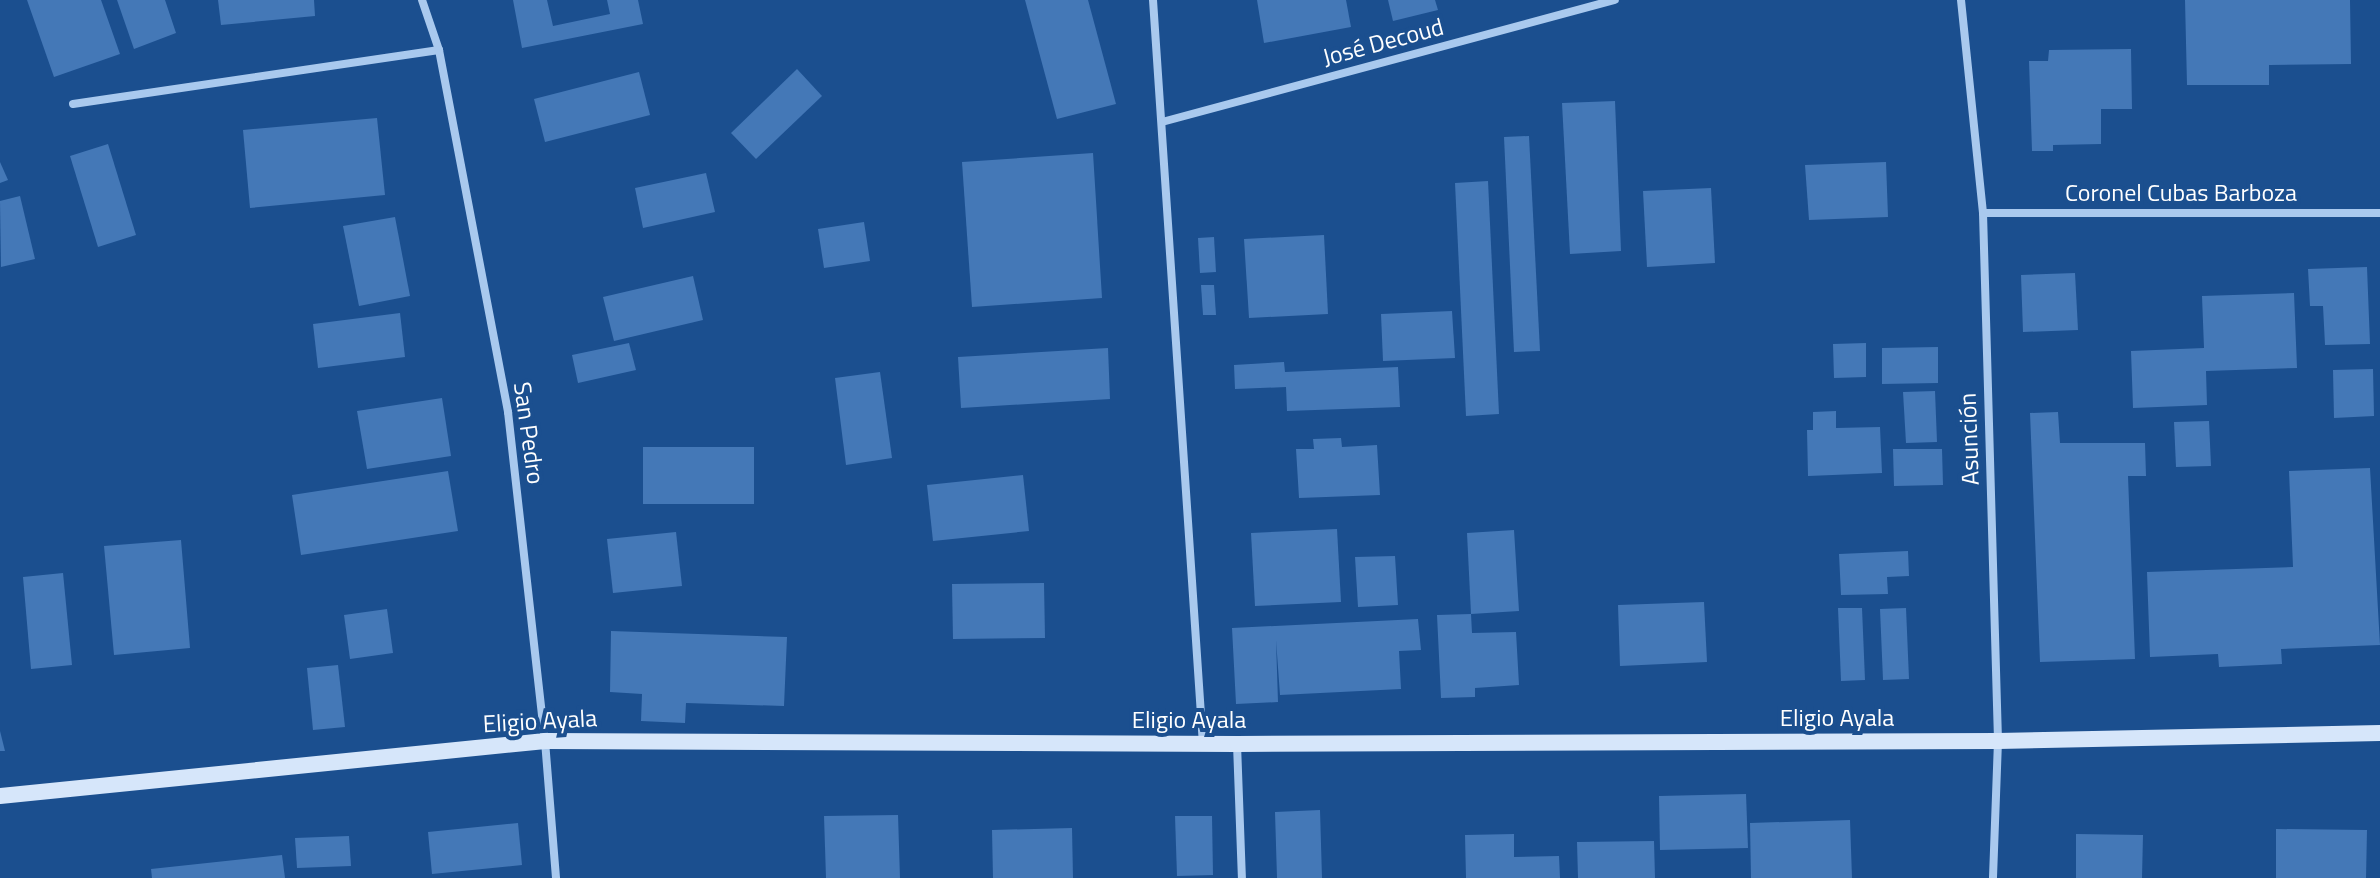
<!DOCTYPE html>
<meta charset="utf-8">
<style>
body{margin:0}
#map{position:relative;width:2380px;height:878px;overflow:hidden;background:#1b4f8f;font-family:"Titillium Web",sans-serif}
div>[style]{position:absolute}
.building>*{inset:0;background:#4478b7}
.street>*{height:8px;margin:-4px;padding:0 4px;transform-origin:4px;border-radius:4px;background:#a9c9ee}
.secondary>*{height:16px;margin:-8px;padding:0 8px;transform-origin:8px;border-radius:8px;background:#d6e6fa}
span{translate:-50% -50%;white-space:nowrap;text-align:center;line-height:1.15;-webkit-text-stroke:8px #1b4f8f;paint-order:stroke}
.street-label{font-size:24px;color:#fff}
</style>
<div id="map">
<div class="building">
<div style="clip-path:polygon(27px 0,101px 0,120px 54px,54px 77px)"></div>
<div style="clip-path:polygon(117px 0,165px 0,176px 33px,134px 49px)"></div>
<div style="clip-path:polygon(218px 0,314px 0,315px 16px,221px 25px)"></div>
<div style="clip-path:polygon(513px 0,547px 0,553px 26px,610px 14px,607px 0,638px 0,643px 24px,522px 48px)"></div>
<div style="clip-path:polygon(1025px 0,1088px 0,1116px 104px,1057px 119px)"></div>
<div style="clip-path:polygon(1257px 0,1346px 0,1351px 27px,1264px 43px)"></div>
<div style="clip-path:polygon(1388px 0,1435px 0,1438px 10px,1393px 21px)"></div>
<div style="clip-path:polygon(2185px 0,2350px 0,2351px 64px,2269px 65px,2269px 85px,2187px 85px)"></div>
<div style="clip-path:polygon(2131px 49px,2132px 109px,2101px 109px,2101px 144px,2053px 145px,2053px 151px,2032px 151px,2029px 61px,2048px 61px,2049px 50px)"></div>
<div style="clip-path:polygon(797px 69px,822px 96px,756px 159px,731px 133px)"></div>
<div style="clip-path:polygon(639px 72px,650px 115px,545px 142px,534px 99px)"></div>
<div style="clip-path:polygon(1615px 101px,1621px 251px,1570px 254px,1562px 103px)"></div>
<div style="clip-path:polygon(377px 118px,385px 195px,250px 208px,243px 130px)"></div>
<div style="clip-path:polygon(1529px 136px,1540px 351px,1514px 352px,1504px 137px)"></div>
<div style="clip-path:polygon(108px 144px,136px 235px,98px 247px,70px 156px)"></div>
<div style="clip-path:polygon(1093px 153px,1102px 298px,972px 307px,962px 162px)"></div>
<div style="clip-path:polygon(0 162px,8px 180px,0 183px)"></div>
<div style="clip-path:polygon(1886px 162px,1888px 217px,1809px 220px,1805px 165px)"></div>
<div style="clip-path:polygon(706px 173px,715px 212px,643px 228px,635px 188px)"></div>
<div style="clip-path:polygon(1488px 181px,1499px 414px,1466px 416px,1455px 183px)"></div>
<div style="clip-path:polygon(1711px 188px,1715px 263px,1647px 267px,1643px 191px)"></div>
<div style="clip-path:polygon(20px 196px,35px 259px,1px 267px,0 201px)"></div>
<div style="clip-path:polygon(395px 217px,410px 296px,359px 306px,343px 226px)"></div>
<div style="clip-path:polygon(864px 222px,870px 261px,824px 268px,818px 229px)"></div>
<div style="clip-path:polygon(1324px 235px,1328px 314px,1249px 318px,1244px 239px)"></div>
<div style="clip-path:polygon(1214px 237px,1216px 272px,1200px 273px,1198px 238px)"></div>
<div style="clip-path:polygon(2367px 267px,2370px 344px,2325px 345px,2323px 306px,2310px 306px,2308px 269px)"></div>
<div style="clip-path:polygon(2075px 273px,2078px 330px,2023px 332px,2021px 275px)"></div>
<div style="clip-path:polygon(693px 276px,703px 320px,614px 341px,603px 297px)"></div>
<div style="clip-path:polygon(1201px 285px,1214px 285px,1216px 315px,1203px 315px)"></div>
<div style="clip-path:polygon(2294px 293px,2297px 368px,2206px 371px,2207px 405px,2133px 408px,2131px 351px,2204px 348px,2202px 296px)"></div>
<div style="clip-path:polygon(1452px 311px,1455px 358px,1383px 361px,1381px 314px)"></div>
<div style="clip-path:polygon(400px 313px,405px 357px,318px 368px,313px 324px)"></div>
<div style="clip-path:polygon(629px 343px,636px 370px,578px 383px,572px 355px)"></div>
<div style="clip-path:polygon(1866px 343px,1866px 377px,1834px 378px,1833px 344px)"></div>
<div style="clip-path:polygon(1938px 347px,1938px 383px,1882px 384px,1882px 348px)"></div>
<div style="clip-path:polygon(1108px 348px,1110px 399px,961px 408px,958px 357px)"></div>
<div style="clip-path:polygon(1284px 362px,1285px 372px,1398px 367px,1400px 407px,1287px 411px,1286px 387px,1235px 389px,1234px 365px)"></div>
<div style="clip-path:polygon(2373px 369px,2374px 416px,2334px 418px,2333px 370px)"></div>
<div style="clip-path:polygon(880px 372px,892px 458px,846px 465px,835px 378px)"></div>
<div style="clip-path:polygon(1935px 391px,1937px 442px,1906px 443px,1903px 392px)"></div>
<div style="clip-path:polygon(442px 398px,451px 456px,367px 469px,357px 411px)"></div>
<div style="clip-path:polygon(1836px 411px,1836px 428px,1880px 427px,1882px 473px,1808px 476px,1807px 430px,1813px 430px,1813px 412px)"></div>
<div style="clip-path:polygon(2058px 412px,2060px 443px,2145px 443px,2146px 476px,2128px 476px,2135px 659px,2040px 662px,2030px 413px)"></div>
<div style="clip-path:polygon(2209px 421px,2211px 466px,2176px 467px,2174px 422px)"></div>
<div style="clip-path:polygon(1341px 438px,1342px 447px,1377px 445px,1380px 495px,1299px 498px,1296px 449px,1314px 449px,1313px 439px)"></div>
<div style="clip-path:polygon(643px 447px,754px 447px,754px 504px,643px 504px)"></div>
<div style="clip-path:polygon(1893px 449px,1942px 449px,1943px 485px,1894px 486px)"></div>
<div style="clip-path:polygon(2370px 468px,2380px 645px,2281px 649px,2282px 664px,2219px 667px,2218px 654px,2150px 657px,2147px 572px,2293px 567px,2289px 471px)"></div>
<div style="clip-path:polygon(448px 471px,458px 531px,301px 555px,292px 495px)"></div>
<div style="clip-path:polygon(1023px 475px,1029px 531px,933px 541px,927px 485px)"></div>
<div style="clip-path:polygon(1337px 529px,1341px 602px,1255px 606px,1251px 533px)"></div>
<div style="clip-path:polygon(1514px 530px,1519px 611px,1471px 614px,1467px 533px)"></div>
<div style="clip-path:polygon(676px 532px,682px 586px,613px 593px,607px 539px)"></div>
<div style="clip-path:polygon(181px 540px,190px 648px,114px 655px,104px 546px)"></div>
<div style="clip-path:polygon(1908px 551px,1909px 576px,1887px 577px,1888px 594px,1841px 595px,1839px 554px)"></div>
<div style="clip-path:polygon(1395px 556px,1398px 605px,1358px 607px,1355px 557px)"></div>
<div style="clip-path:polygon(63px 573px,72px 665px,31px 669px,23px 577px)"></div>
<div style="clip-path:polygon(1044px 583px,1045px 638px,953px 639px,952px 584px)"></div>
<div style="clip-path:polygon(1704px 602px,1707px 662px,1620px 666px,1618px 605px)"></div>
<div style="clip-path:polygon(1838px 608px,1862px 608px,1865px 680px,1841px 681px)"></div>
<div style="clip-path:polygon(1906px 608px,1909px 679px,1883px 680px,1880px 609px)"></div>
<div style="clip-path:polygon(387px 609px,393px 653px,350px 659px,344px 615px)"></div>
<div style="clip-path:polygon(1471px 614px,1472px 633px,1516px 632px,1519px 685px,1475px 688px,1475px 697px,1441px 698px,1437px 615px)"></div>
<div style="clip-path:polygon(1418px 619px,1421px 650px,1399px 651px,1401px 689px,1280px 695px,1276px 640px,1278px 702px,1236px 704px,1232px 628px)"></div>
<div style="clip-path:polygon(611px 631px,787px 637px,784px 706px,686px 703px,685px 723px,641px 721px,642px 694px,610px 692px)"></div>
<div style="clip-path:polygon(338px 665px,345px 727px,313px 730px,307px 668px)"></div>
<div style="clip-path:polygon(0 731px,5px 751px,0 751px)"></div>
<div style="clip-path:polygon(1746px 794px,1748px 848px,1660px 850px,1659px 796px)"></div>
<div style="clip-path:polygon(1320px 810px,1322px 878px,1277px 878px,1275px 812px)"></div>
<div style="clip-path:polygon(898px 815px,900px 878px,826px 878px,824px 816px)"></div>
<div style="clip-path:polygon(1175px 816px,1212px 816px,1213px 875px,1177px 876px)"></div>
<div style="clip-path:polygon(1850px 820px,1852px 878px,1751px 878px,1750px 823px)"></div>
<div style="clip-path:polygon(518px 823px,522px 865px,432px 874px,428px 832px)"></div>
<div style="clip-path:polygon(1072px 828px,1073px 878px,993px 878px,992px 830px)"></div>
<div style="clip-path:polygon(2276px 829px,2367px 830px,2366px 878px,2276px 878px)"></div>
<div style="clip-path:polygon(1514px 834px,1514px 857px,1559px 856px,1560px 878px,1466px 878px,1465px 835px)"></div>
<div style="clip-path:polygon(2076px 834px,2143px 835px,2142px 878px,2076px 878px)"></div>
<div style="clip-path:polygon(349px 836px,351px 866px,297px 868px,295px 838px)"></div>
<div style="clip-path:polygon(1654px 841px,1655px 878px,1578px 878px,1577px 842px)"></div>
<div style="clip-path:polygon(282px 855px,285px 878px,152px 878px,151px 869px)"></div>
</div>
<div class="street">
<div style="left:422px;top:0;width:53px;rotate:71.2deg"></div>
<div style="left:439px;top:50px;width:369px;rotate:79.2deg"></div>
<div style="left:508px;top:412px;width:331px;rotate:83.6deg"></div>
<div style="left:545px;top:741px;width:137px;rotate:85.4deg"></div>
<div style="left:1153px;top:0;width:746px;rotate:86.16deg"></div>
<div style="left:1961px;top:0;width:214px;rotate:84.1deg"></div>
<div style="left:1983px;top:213px;width:528px;rotate:88.37deg"></div>
<div style="left:1998px;top:741px;width:137px;rotate:92.1deg"></div>
<div style="left:73px;top:104px;width:370px;rotate:-8.4deg"></div>
<div style="left:1162px;top:122px;width:469px;rotate:-15.1deg"></div>
<div style="left:1983px;top:213px;width:397px"></div>
<div style="left:1237px;top:744px;width:134px;rotate:87.9deg"></div>
</div>
<div class="secondary">
<div style="left:0;top:796px;width:548px;rotate:-5.76deg"></div>
<div style="left:545px;top:741px;width:692px;rotate:0.25deg"></div>
<div style="left:1237px;top:744px;width:761px;rotate:-0.23deg"></div>
<div style="left:1998px;top:741px;width:382px;rotate:-1.2deg"></div>
</div>
<div class="street-label">
<span style="left:1383px;top:42px;rotate:-15deg">José Decoud</span>
<span style="left:2181px;top:193px">Coronel Cubas Barboza</span>
<span style="left:529px;top:433px;rotate:82deg">San Pedro</span>
<span style="left:1969px;top:439px;rotate:-92deg">Asunción</span>
<span style="left:1837px;top:718px">Eligio Ayala</span>
<span style="left:1189px;top:720px">Eligio Ayala</span>
<span style="left:540px;top:721px;rotate:-3deg">Eligio Ayala</span>
</div>
</div>
